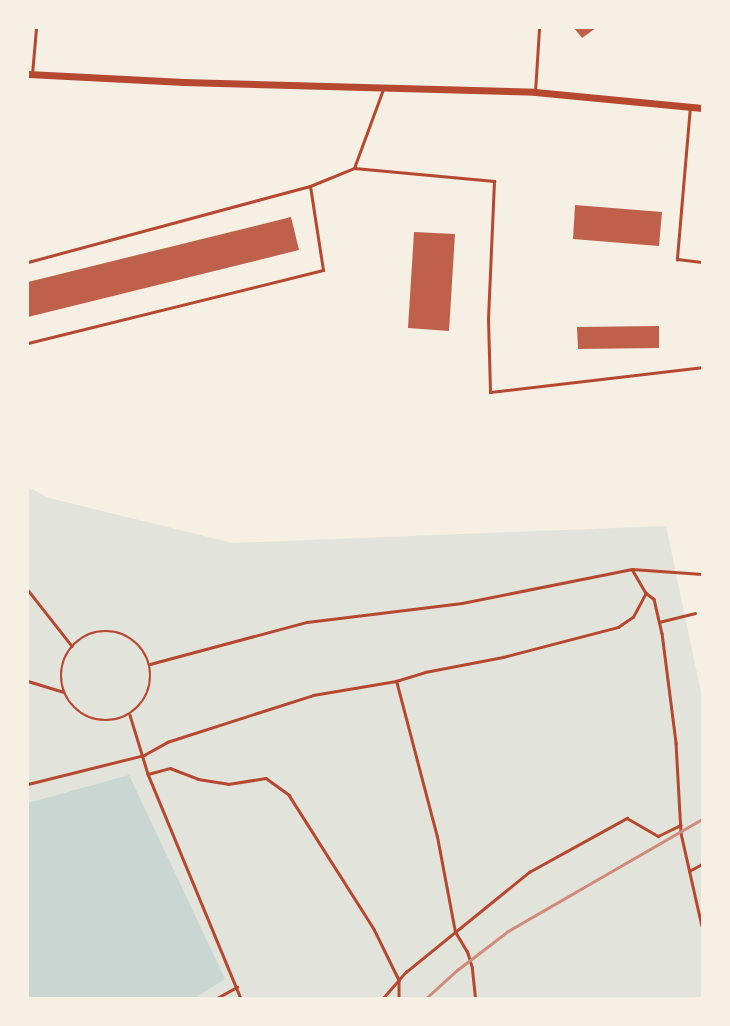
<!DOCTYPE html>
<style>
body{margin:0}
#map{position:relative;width:730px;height:1026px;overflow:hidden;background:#f6efe4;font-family:"Source Sans 3",sans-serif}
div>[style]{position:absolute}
.green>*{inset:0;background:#e2e4dc}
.water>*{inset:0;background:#c9d6d2}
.building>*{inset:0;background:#bf614a}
.path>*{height:2.5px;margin:-1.25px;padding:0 1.25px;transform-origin:1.25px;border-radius:1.25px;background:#b5482f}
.path>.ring{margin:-1.25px;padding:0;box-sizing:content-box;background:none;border:2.5px solid #b5482f;border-radius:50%}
.service>*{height:3px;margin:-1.5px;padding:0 1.5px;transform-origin:1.5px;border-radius:1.5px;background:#b5482f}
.tertiary>*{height:7px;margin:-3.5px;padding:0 3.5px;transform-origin:3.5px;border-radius:3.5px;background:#b5482f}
.rail>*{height:3px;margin:-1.5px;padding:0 1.5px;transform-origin:1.5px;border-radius:1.5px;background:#cf8b77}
span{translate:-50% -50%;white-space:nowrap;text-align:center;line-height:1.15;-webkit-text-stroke:3px #f6efe4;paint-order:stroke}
.frame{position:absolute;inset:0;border:29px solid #f6efe4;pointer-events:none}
</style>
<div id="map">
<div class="green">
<div style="clip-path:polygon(28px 487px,49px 498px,233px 543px,666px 526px,702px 697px,702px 998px,28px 998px)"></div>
</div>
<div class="water">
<div style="clip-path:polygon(129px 775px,225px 979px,195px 998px,28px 998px,28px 803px)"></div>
</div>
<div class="building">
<div style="clip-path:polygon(574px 28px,596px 28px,582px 38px)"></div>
<div style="clip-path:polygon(575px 205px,662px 212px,659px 246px,573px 239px)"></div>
<div style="clip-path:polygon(291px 217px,299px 250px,28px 317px,28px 282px)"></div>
<div style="clip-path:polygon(414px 232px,455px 234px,449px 331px,408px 328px)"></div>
<div style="clip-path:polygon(659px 326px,659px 348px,578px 349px,577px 327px)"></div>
</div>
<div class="path">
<div style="left:632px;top:569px;width:70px;rotate:4.1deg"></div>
<div style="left:28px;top:590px;width:71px;rotate:51.8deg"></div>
<div style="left:659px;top:622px;width:37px;rotate:-14deg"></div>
<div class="ring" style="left:61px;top:631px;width:87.5px;height:87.5px"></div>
<div style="left:150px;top:664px;width:163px;rotate:-15deg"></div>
<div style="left:307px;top:622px;width:156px;rotate:-7deg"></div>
<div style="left:462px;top:603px;width:173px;rotate:-11.3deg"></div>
<div style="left:632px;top:569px;width:28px;rotate:60deg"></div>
<div style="left:646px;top:593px;width:10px;rotate:37deg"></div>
<div style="left:654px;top:599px;width:35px;rotate:77deg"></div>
<div style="left:662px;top:633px;width:111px;rotate:82.7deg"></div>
<div style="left:676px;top:743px;width:90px;rotate:86.8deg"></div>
<div style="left:681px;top:833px;width:95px;rotate:77.3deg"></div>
<div style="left:28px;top:681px;width:37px;rotate:17deg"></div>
<div style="left:130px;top:715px;width:62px;rotate:73deg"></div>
<div style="left:148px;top:774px;width:243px;rotate:67.5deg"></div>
<div style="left:148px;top:774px;width:23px;rotate:-15deg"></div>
<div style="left:170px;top:768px;width:30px;rotate:21deg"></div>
<div style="left:198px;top:779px;width:30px;rotate:9deg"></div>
<div style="left:228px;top:784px;width:38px;rotate:-9deg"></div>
<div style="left:266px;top:778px;width:29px;rotate:36deg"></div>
<div style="left:289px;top:795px;width:159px;rotate:57.6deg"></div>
<div style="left:374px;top:929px;width:57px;rotate:63.9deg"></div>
<div style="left:399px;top:980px;width:18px;rotate:90deg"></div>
<div style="left:28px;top:784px;width:120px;rotate:-14deg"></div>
<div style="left:144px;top:755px;width:26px;rotate:-29deg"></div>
<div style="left:167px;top:742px;width:153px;rotate:-17.8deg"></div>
<div style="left:313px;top:695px;width:84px;rotate:-9.6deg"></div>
<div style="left:689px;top:871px;width:15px;rotate:-28deg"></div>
<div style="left:217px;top:998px;width:23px;rotate:-29deg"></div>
<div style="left:383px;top:998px;width:35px;rotate:-49deg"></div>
<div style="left:406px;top:972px;width:159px;rotate:-39.1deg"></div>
<div style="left:529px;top:872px;width:112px;rotate:-28.9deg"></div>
<div style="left:627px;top:818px;width:36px;rotate:30deg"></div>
<div style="left:658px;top:836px;width:25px;rotate:-26deg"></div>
<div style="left:475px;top:998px;width:30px;rotate:-96deg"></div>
<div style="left:472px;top:968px;width:17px;rotate:-107deg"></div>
<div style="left:467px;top:952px;width:23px;rotate:-121deg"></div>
<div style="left:455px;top:932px;width:97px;rotate:-100.7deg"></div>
<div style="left:437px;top:837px;width:161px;rotate:-104.7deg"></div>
<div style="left:396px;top:681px;width:30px;rotate:-17deg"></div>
<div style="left:425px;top:672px;width:79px;rotate:-10.9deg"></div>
<div style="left:503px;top:657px;width:119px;rotate:-14.6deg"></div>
<div style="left:618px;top:627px;width:18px;rotate:-34deg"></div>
<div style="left:633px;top:617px;width:27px;rotate:-62deg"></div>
</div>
<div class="service">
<div style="left:32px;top:74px;width:46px;rotate:-85deg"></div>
<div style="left:535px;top:92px;width:64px;rotate:-86.4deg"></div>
<div style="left:690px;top:106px;width:154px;rotate:94.9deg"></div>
<div style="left:677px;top:259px;width:25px;rotate:7deg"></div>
<div style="left:354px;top:168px;width:141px;rotate:5.3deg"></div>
<div style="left:494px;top:181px;width:138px;rotate:92.5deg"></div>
<div style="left:488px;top:319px;width:73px;rotate:88.4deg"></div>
<div style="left:490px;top:392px;width:213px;rotate:-6.7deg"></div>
<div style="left:310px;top:186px;width:48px;rotate:-22.2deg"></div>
<div style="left:354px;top:168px;width:84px;rotate:-69.8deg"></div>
<div style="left:28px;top:262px;width:292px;rotate:-15.1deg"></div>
<div style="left:310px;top:186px;width:85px;rotate:81.2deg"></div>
<div style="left:323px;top:270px;width:304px;rotate:166.1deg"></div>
</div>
<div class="tertiary">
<div style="left:28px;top:74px;width:156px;rotate:2.9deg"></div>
<div style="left:184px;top:82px;width:351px;rotate:1.6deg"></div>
<div style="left:535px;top:92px;width:168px;rotate:5.5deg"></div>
</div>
<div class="rail">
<div style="left:426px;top:998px;width:42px;rotate:-42.1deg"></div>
<div style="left:457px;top:970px;width:64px;rotate:-37.4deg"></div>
<div style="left:508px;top:931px;width:222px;rotate:-30deg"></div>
</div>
<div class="frame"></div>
</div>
